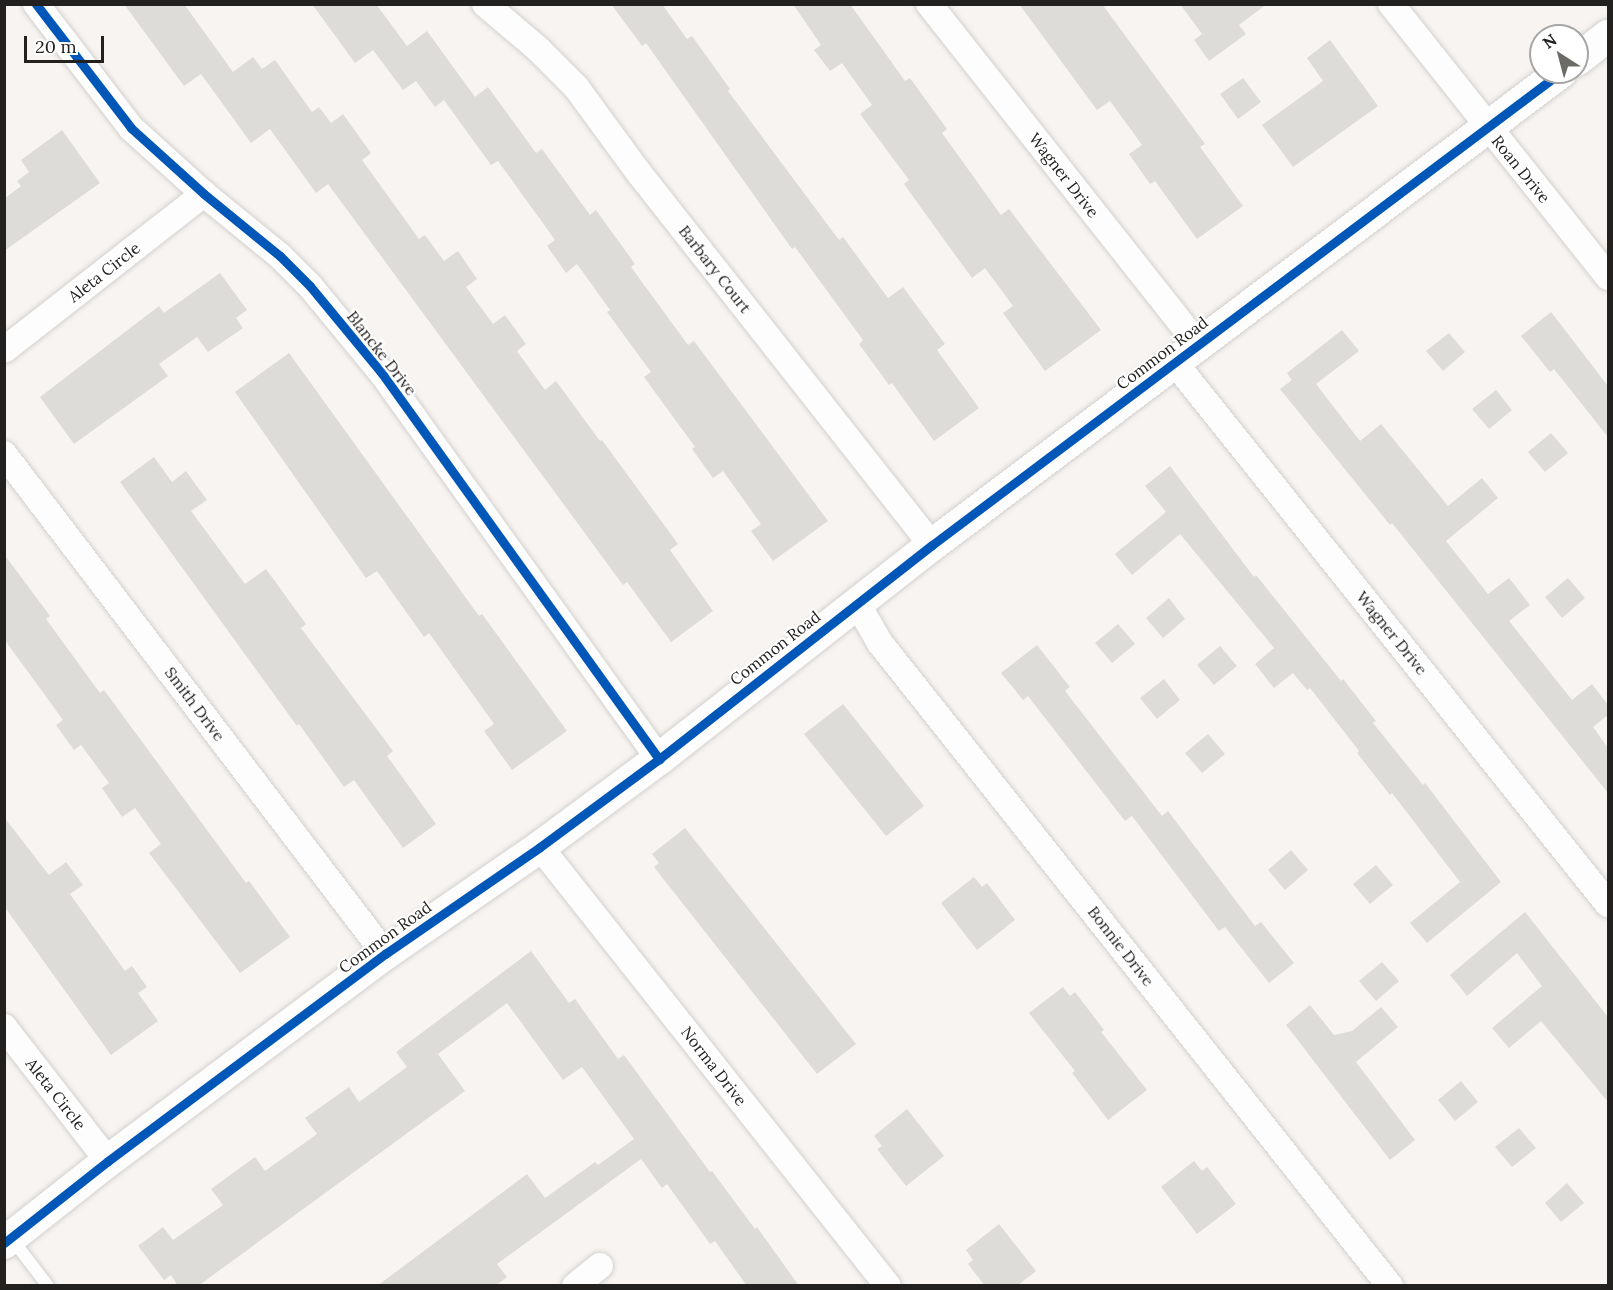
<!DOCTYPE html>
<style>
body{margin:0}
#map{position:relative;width:1613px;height:1290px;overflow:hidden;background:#f7f4f1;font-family:Lora,serif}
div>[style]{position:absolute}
.building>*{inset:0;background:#dedcd9}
.roads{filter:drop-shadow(0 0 2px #d3d0ce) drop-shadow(0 0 2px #d3d0ce)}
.service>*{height:12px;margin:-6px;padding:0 6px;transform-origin:6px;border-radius:6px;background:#fefdfd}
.minor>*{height:26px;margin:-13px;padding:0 13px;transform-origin:13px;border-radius:13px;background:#fefdfd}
.tertiary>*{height:32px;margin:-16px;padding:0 16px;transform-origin:16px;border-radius:16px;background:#fefdfd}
.cycleway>*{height:9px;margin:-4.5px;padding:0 4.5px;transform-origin:4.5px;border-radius:4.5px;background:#0057b8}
span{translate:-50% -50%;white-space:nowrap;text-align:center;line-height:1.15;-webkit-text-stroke:4.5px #fff;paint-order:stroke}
.street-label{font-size:16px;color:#23211f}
.frame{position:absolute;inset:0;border:6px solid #23211f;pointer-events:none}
.north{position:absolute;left:1529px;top:24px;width:60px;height:60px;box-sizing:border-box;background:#fff;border:2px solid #a7a6a5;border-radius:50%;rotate:324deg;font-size:16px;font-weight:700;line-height:24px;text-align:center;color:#23211f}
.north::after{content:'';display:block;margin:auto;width:21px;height:27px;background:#6d6b68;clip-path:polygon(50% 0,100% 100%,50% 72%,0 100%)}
.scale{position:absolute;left:24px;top:36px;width:80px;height:27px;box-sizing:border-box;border:3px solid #23211f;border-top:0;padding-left:8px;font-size:18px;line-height:21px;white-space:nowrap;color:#23211f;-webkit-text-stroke:4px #fff;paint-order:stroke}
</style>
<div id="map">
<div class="building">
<div style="clip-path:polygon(124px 4px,184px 4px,233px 72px,253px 57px,262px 69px,275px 60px,312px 112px,319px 107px,331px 123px,343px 114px,371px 153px,362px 160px,419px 239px,425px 235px,444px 261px,458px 251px,477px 279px,466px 287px,493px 324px,505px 315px,526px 344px,517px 351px,545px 390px,556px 381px,600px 441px,602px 440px,678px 544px,670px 550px,713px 611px,671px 642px,627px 582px,623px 585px,328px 184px,316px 193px,270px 129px,251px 143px,201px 74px,184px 86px)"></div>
<div style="clip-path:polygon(312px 4px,376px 4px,407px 46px,427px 31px,475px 97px,488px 87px,536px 153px,542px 149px,590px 215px,596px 210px,635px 264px,631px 267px,688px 345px,694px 341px,828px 521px,773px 561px,751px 531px,761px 524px,723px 471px,713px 478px,692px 449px,695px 447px,644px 377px,651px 372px,607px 312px,610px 310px,577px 264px,566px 273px,547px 246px,555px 240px,498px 161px,491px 165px,444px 100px,435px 107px,416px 81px,403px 90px,373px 50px,355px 63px)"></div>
<div style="clip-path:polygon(611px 4px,662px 4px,687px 39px,692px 36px,730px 89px,728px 91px,839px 240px,843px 237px,888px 298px,903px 287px,945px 344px,937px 350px,979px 408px,934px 441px,892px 383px,889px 385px,859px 344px,863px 340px,795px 247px,792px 249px,646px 43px,642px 46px)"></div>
<div style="clip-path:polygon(793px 4px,850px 4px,905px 81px,910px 78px,947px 129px,942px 133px,1001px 215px,1009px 209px,1101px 330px,1045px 371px,1003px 313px,1013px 306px,985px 268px,972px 278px,940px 234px,904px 184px,909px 180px,860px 114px,872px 105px,842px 63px,830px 71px,814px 50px,821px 45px)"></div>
<div style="clip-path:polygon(1019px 4px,1102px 4px,1205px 144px,1200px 147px,1243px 206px,1197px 239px,1155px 181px,1150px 184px,1129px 154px,1142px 145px,1110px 101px,1097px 110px)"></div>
<div style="clip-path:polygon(1180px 4px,1267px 4px,1239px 25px,1246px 34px,1209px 61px,1194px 40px,1202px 34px)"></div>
<div style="clip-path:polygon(1330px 40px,1378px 106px,1293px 167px,1262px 125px,1323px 81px,1307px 58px)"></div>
<div style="clip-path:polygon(1243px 78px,1261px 102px,1238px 119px,1220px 94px)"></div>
<div style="clip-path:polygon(62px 130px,100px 183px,4px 251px,4px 199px,21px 186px,17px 181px,29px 172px,21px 160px)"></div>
<div style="clip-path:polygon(220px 273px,247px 310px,236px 318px,243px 328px,208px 352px,197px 337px,159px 364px,168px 376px,74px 444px,40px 397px,159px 306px,164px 313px)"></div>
<div style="clip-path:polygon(1551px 312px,1608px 386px,1608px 437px,1554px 369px,1550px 372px,1521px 336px)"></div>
<div style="clip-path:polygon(1342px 330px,1359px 351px,1316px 384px,1360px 441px,1381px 424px,1448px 506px,1482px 478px,1498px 498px,1446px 541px,1488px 594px,1509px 578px,1530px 605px,1509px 621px,1572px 700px,1592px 684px,1608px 705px,1608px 715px,1593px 727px,1608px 748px,1608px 793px,1392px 523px,1390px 525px,1280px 389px,1292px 380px,1287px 373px)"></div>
<div style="clip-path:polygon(1449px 333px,1465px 352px,1443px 371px,1426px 351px)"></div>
<div style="clip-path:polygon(289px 353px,479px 616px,482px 614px,567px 731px,512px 770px,484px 731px,494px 724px,429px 633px,424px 637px,377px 571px,366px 578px,235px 392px)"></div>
<div style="clip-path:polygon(1496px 390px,1512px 410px,1489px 429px,1472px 409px)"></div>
<div style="clip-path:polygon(1551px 433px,1568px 453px,1545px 472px,1528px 452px)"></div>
<div style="clip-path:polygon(154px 457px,172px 482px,186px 471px,207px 500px,191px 511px,245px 584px,266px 569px,306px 624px,301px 628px,393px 751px,387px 756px,436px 824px,403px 848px,354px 780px,344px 787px,299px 724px,297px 726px,120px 482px)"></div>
<div style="clip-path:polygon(1170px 466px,1254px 577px,1256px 575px,1341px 681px,1343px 679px,1376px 721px,1373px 723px,1423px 785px,1425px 783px,1501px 882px,1427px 943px,1410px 923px,1460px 882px,1392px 793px,1390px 795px,1357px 753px,1359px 751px,1310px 688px,1307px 690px,1293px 673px,1274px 688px,1255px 664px,1274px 648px,1180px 534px,1132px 575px,1115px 554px,1166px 512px,1145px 486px)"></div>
<div style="clip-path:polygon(4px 554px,50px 616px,46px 619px,100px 693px,104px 690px,246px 883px,249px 881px,290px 937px,240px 973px,149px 853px,161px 844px,135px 808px,122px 817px,102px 788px,109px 783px,81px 745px,74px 750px,56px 725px,63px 720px,4px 639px)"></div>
<div style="clip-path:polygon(1568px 578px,1585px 598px,1562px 618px,1545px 597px)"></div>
<div style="clip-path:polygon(1169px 598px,1185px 619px,1163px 638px,1146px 618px)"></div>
<div style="clip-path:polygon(1118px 624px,1135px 644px,1112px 663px,1095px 643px)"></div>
<div style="clip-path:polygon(1037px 645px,1070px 687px,1065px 691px,1162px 816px,1168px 811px,1255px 926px,1261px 922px,1294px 963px,1269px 983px,1225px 927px,1219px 931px,1132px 816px,1125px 821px,1028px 696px,1023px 700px,1001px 673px)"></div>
<div style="clip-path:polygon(1220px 646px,1237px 666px,1214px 685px,1197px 665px)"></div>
<div style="clip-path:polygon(1164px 679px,1180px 700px,1157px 719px,1140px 698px)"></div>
<div style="clip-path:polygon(843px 704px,924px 806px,886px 836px,804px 734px)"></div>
<div style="clip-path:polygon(1208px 734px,1225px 754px,1202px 773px,1185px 753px)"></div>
<div style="clip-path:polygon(4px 817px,49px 875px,66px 862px,83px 885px,70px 894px,125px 971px,132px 966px,147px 987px,138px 993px,158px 1021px,111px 1055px,4px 906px)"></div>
<div style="clip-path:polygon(685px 828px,856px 1044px,817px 1074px,654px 867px,659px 863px,652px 854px)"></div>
<div style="clip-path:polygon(1291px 850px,1308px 870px,1285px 890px,1268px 870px)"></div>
<div style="clip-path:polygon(1376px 865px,1393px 885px,1370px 904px,1353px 884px)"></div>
<div style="clip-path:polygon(974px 877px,982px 887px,987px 883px,1015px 920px,977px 950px,941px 903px)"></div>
<div style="clip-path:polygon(1525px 912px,1608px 1017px,1608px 1102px,1541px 1021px,1509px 1048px,1492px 1028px,1542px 986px,1517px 953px,1467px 996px,1450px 975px)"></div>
<div style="clip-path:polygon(531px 951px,569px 1003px,575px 999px,618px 1059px,624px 1055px,710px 1172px,712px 1171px,755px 1229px,757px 1227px,799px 1286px,747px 1286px,715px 1241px,710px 1244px,667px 1184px,662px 1188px,641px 1159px,497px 1264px,507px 1277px,495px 1286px,377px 1286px,527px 1174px,545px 1198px,595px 1162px,598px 1165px,634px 1139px,582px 1067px,563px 1080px,507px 1003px,438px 1054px,465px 1091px,198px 1286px,178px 1286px,171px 1275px,164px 1280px,138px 1246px,163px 1227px,173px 1240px,223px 1205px,211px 1189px,255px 1157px,265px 1171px,317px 1134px,305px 1118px,349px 1087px,359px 1102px,407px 1067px,396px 1052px)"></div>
<div style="clip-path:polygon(1382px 962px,1399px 981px,1376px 1001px,1359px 981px)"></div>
<div style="clip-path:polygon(1063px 987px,1070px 996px,1075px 992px,1104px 1030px,1101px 1032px,1147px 1090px,1108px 1120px,1072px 1073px,1075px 1071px,1029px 1013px)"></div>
<div style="clip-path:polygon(1310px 1005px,1334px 1035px,1352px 1031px,1381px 1007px,1398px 1027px,1356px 1062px,1415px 1140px,1390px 1160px,1286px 1025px)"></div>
<div style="clip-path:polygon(1461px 1081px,1478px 1102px,1455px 1121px,1438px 1100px)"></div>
<div style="clip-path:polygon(907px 1109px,944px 1156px,906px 1186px,877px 1149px,882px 1146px,874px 1136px)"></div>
<div style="clip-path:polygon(1519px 1128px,1536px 1148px,1512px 1167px,1495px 1147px)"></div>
<div style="clip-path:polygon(1194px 1161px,1202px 1171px,1207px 1167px,1236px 1204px,1197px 1234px,1161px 1187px)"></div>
<div style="clip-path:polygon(1567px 1183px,1584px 1203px,1561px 1222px,1545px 1203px)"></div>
<div style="clip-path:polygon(999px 1224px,1036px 1271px,1017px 1286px,985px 1286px,968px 1264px,973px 1260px,966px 1250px)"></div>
</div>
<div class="roads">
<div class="service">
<div style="left:12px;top:1239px;width:59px;rotate:52.5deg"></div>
</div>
<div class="minor">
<div style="left:36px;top:4px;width:156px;rotate:52.5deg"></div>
<div style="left:131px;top:128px;width:98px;rotate:42.1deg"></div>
<div style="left:204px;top:194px;width:98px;rotate:39.2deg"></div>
<div style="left:280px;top:256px;width:42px;rotate:45deg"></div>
<div style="left:310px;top:286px;width:112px;rotate:50.5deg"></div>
<div style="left:381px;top:372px;width:477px;rotate:54.3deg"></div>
<div style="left:485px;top:4px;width:70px;rotate:40.3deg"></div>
<div style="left:538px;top:49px;width:54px;rotate:45deg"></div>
<div style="left:576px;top:87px;width:107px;rotate:53.8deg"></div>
<div style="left:639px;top:173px;width:474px;rotate:51.8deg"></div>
<div style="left:929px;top:4px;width:434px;rotate:51.7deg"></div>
<div style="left:1391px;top:4px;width:349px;rotate:51.5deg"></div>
<div style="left:4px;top:350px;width:254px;rotate:-38deg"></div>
<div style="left:1175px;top:363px;width:693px;rotate:51.33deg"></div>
<div style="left:4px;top:454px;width:629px;rotate:52.69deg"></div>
<div style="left:857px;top:603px;width:46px;rotate:60.1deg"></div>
<div style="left:880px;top:643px;width:821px;rotate:51.58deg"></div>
<div style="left:540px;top:847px;width:560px;rotate:51.6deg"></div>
<div style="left:4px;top:1027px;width:170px;rotate:52.2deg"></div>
<div style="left:575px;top:1286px;width:32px;rotate:-39deg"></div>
</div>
<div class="tertiary">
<div style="left:1577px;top:60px;width:39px;rotate:-38deg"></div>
<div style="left:4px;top:1243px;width:132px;rotate:-38.3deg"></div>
<div style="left:108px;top:1161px;width:346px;rotate:-36.8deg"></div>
<div style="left:385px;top:954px;width:188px;rotate:-34.6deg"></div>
<div style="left:540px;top:847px;width:148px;rotate:-36.5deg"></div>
<div style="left:659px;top:759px;width:347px;rotate:-38.1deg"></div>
<div style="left:932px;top:545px;width:787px;rotate:-36.94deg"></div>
</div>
</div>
<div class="cycleway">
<div style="left:36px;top:4px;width:156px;rotate:52.5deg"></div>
<div style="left:131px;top:128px;width:98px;rotate:42.1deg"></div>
<div style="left:204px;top:194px;width:98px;rotate:39.2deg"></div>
<div style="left:280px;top:256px;width:42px;rotate:45deg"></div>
<div style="left:310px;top:286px;width:112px;rotate:50.5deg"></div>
<div style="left:381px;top:372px;width:477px;rotate:54.3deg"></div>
<div style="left:4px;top:1243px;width:132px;rotate:-38.3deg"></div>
<div style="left:108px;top:1161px;width:346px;rotate:-36.8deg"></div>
<div style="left:385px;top:954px;width:188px;rotate:-34.6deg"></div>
<div style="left:540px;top:847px;width:148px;rotate:-36.5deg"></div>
<div style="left:659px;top:759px;width:347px;rotate:-38.1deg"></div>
<div style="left:932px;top:545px;width:787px;rotate:-36.94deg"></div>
</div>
<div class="street-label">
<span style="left:1521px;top:169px;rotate:51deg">Roan Drive</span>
<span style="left:1064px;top:175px;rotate:52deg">Wagner Drive</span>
<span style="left:715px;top:269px;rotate:52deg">Barbary Court</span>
<span style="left:104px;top:272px;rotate:-38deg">Aleta Circle</span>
<span style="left:382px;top:353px;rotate:52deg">Blancke Drive</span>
<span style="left:1162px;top:353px;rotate:-37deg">Common Road</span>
<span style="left:1392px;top:633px;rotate:51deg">Wagner Drive</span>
<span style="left:775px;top:648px;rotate:-38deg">Common Road</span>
<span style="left:195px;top:704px;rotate:53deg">Smith Drive</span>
<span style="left:385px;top:937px;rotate:-36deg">Common Road</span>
<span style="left:1121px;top:946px;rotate:52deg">Bonnie Drive</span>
<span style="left:714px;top:1066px;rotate:52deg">Norma Drive</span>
<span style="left:56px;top:1094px;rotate:52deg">Aleta Circle</span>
</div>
<div class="frame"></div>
<div class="north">N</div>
<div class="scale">20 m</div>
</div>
